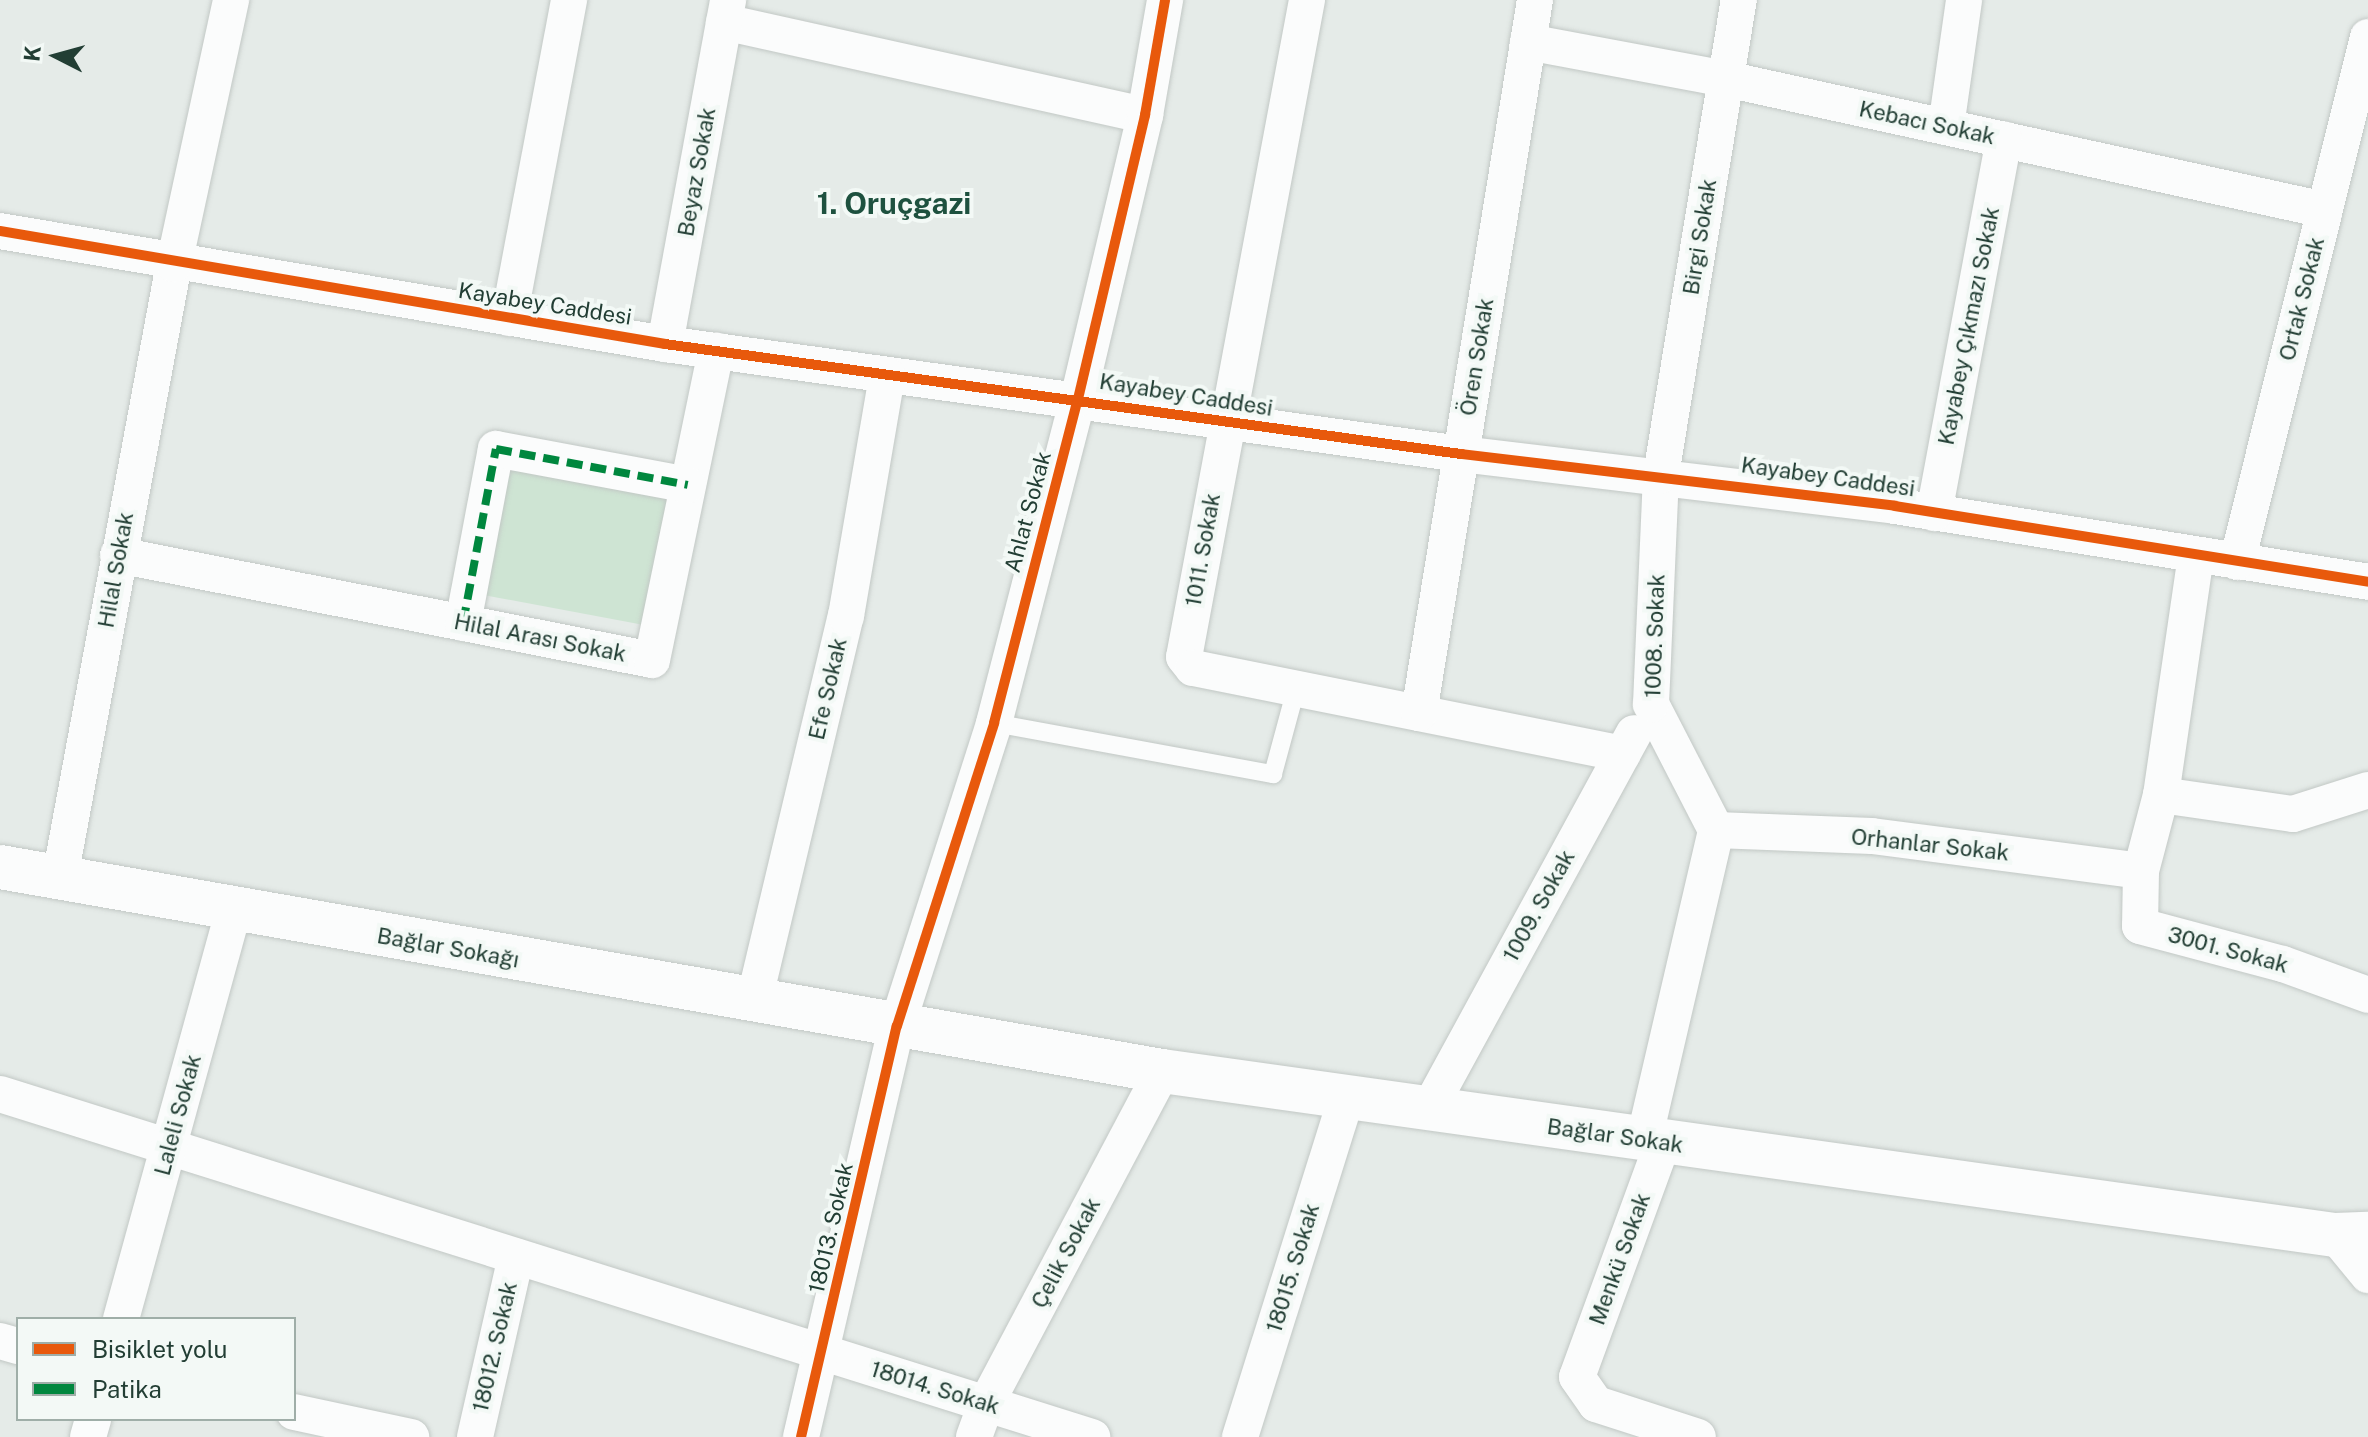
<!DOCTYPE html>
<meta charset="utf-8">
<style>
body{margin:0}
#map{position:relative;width:2368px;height:1437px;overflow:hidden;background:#e5ebe8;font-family:"Public Sans",sans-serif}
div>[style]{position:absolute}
.green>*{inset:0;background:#cee4d3}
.roads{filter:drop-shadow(0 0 2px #c2c8c5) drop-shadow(0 0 2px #c2c8c5)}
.lane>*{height:18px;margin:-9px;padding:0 9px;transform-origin:9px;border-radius:9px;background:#fbfcfc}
.street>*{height:36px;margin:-18px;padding:0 18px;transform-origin:18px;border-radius:18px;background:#fbfcfc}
.secondary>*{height:44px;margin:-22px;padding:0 22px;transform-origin:22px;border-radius:22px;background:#fbfcfc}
.quiet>*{height:8px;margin-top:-4px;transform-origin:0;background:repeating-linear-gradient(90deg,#00873e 0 16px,transparent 0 24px)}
.cycleway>*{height:10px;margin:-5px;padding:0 5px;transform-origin:5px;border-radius:5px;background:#e8590c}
span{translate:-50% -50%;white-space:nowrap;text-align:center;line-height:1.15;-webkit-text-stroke:8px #f3f9f6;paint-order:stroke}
.street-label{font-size:22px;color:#223e34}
.district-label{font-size:30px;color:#1e513f;font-weight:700}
.legend{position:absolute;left:16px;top:1317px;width:280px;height:104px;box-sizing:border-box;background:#f3f9f6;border:2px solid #9faea8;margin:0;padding:10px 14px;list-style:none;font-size:24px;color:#223e34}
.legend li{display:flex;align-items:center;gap:16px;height:40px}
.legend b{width:40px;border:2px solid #9faea8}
.north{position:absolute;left:16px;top:16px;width:80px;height:80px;-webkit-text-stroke:6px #f3f9f6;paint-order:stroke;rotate:276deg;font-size:22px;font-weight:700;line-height:32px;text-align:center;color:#223e34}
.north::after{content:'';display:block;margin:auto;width:28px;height:36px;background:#223e34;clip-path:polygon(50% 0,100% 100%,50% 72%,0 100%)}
</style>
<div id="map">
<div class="green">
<div style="clip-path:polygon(503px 463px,669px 495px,644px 625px,478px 594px)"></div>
</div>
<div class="roads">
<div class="lane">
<div style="left:994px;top:723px;width:284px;rotate:10.4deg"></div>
<div style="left:1273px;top:774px;width:88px;rotate:-74.9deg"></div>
</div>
<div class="street">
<div style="left:1307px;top:0;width:668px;rotate:100.6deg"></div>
<div style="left:1184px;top:657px;width:14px;rotate:51deg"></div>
<div style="left:1193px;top:668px;width:438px;rotate:11.3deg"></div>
<div style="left:724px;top:22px;width:431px;rotate:12.5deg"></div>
<div style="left:1528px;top:42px;width:201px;rotate:10.6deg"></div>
<div style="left:1726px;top:79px;width:613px;rotate:12.34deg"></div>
<div style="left:1946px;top:127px;width:128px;rotate:-81.9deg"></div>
<div style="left:0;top:231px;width:675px;rotate:9.64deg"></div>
<div style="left:665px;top:344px;width:804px;rotate:7.87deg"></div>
<div style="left:1461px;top:454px;width:437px;rotate:6.8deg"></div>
<div style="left:1895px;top:506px;width:479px;rotate:9.1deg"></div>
<div style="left:509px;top:318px;width:324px;rotate:-79.3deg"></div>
<div style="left:665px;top:344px;width:350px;rotate:-79.6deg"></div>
<div style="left:1934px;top:513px;width:380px;rotate:-79.4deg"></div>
<div style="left:118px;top:555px;width:544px;rotate:11.12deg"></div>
<div style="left:652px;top:660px;width:316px;rotate:-78.3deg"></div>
<div style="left:2237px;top:562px;width:541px;rotate:-75.99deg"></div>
<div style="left:463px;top:623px;width:177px;rotate:-79.3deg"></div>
<div style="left:496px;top:449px;width:195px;rotate:10.6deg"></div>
<div style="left:1419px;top:713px;width:722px;rotate:-80.76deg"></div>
<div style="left:2161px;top:795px;width:133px;rotate:8.2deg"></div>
<div style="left:2293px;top:814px;width:79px;rotate:-17.7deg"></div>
<div style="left:1716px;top:830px;width:142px;rotate:-117.3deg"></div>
<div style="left:1651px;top:704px;width:229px;rotate:-87.5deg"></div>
<div style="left:1661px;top:475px;width:481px;rotate:-80.7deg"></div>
<div style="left:2141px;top:871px;width:55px;rotate:91deg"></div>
<div style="left:2140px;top:926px;width:148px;rotate:14.9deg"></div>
<div style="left:2283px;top:964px;width:90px;rotate:20deg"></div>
<div style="left:60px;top:877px;width:624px;rotate:-79.47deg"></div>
<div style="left:174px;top:264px;width:270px;rotate:-77.8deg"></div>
<div style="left:754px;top:1001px;width:396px;rotate:-76.6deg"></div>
<div style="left:846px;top:616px;width:244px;rotate:-80.3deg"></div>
<div style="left:0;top:1094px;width:1145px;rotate:17.44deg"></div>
<div style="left:1429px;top:1109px;width:428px;rotate:-61.4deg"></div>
<div style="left:1644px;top:1140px;width:318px;rotate:-76.9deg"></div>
<div style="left:1716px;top:830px;width:156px;rotate:2.2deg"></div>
<div style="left:1872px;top:836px;width:271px;rotate:7.4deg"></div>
<div style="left:2141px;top:871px;width:79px;rotate:-75.3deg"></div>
<div style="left:2161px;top:795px;width:242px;rotate:-81.7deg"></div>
<div style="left:1663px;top:1142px;width:250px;rotate:110.1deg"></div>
<div style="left:1577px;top:1377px;width:33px;rotate:55deg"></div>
<div style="left:1596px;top:1404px;width:107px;rotate:17.9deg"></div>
<div style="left:2335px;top:1235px;width:52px;rotate:50.5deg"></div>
<div style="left:121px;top:1319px;width:424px;rotate:-74.6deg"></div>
<div style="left:0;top:1341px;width:19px;rotate:16deg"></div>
<div style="left:294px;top:1412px;width:120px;rotate:12.1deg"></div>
<div style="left:88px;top:1437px;width:19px;rotate:-74deg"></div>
<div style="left:475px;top:1437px;width:185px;rotate:-77.2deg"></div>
<div style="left:801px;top:1437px;width:422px;rotate:-76.9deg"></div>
<div style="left:897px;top:1026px;width:318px;rotate:-72.2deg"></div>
<div style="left:994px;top:723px;width:335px;rotate:-75.5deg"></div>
<div style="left:1078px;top:399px;width:292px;rotate:-76.7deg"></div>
<div style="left:1145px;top:115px;width:117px;rotate:-80.1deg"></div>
<div style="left:974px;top:1437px;width:35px;rotate:-70deg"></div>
<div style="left:986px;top:1404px;width:377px;rotate:-62.1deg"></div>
<div style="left:1240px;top:1437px;width:354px;rotate:-72.6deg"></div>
</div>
<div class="secondary">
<div style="left:0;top:867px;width:1180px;rotate:9.96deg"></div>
<div style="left:1162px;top:1071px;width:1184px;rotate:7.96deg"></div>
<div style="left:2335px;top:1235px;width:33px;rotate:-2deg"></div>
</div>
</div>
<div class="quiet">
<div style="left:463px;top:623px;width:177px;rotate:-79.3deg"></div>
<div style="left:496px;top:449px;width:195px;rotate:10.6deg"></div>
</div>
<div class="cycleway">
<div style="left:0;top:231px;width:675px;rotate:9.64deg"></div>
<div style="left:665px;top:344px;width:804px;rotate:7.87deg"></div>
<div style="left:1461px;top:454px;width:437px;rotate:6.8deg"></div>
<div style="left:1895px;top:506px;width:479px;rotate:9.1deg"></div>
<div style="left:801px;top:1437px;width:422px;rotate:-76.9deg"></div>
<div style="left:897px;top:1026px;width:318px;rotate:-72.2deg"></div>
<div style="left:994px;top:723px;width:335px;rotate:-75.5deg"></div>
<div style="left:1078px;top:399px;width:292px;rotate:-76.7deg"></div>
<div style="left:1145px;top:115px;width:117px;rotate:-80.1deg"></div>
</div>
<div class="street-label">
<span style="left:1927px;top:123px;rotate:12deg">Kebacı Sokak</span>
<span style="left:697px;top:172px;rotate:-80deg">Beyaz Sokak</span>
<span style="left:1700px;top:237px;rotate:-81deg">Birgi Sokak</span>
<span style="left:2302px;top:299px;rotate:-76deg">Ortak Sokak</span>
<span style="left:545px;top:304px;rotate:9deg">Kayabey Caddesi</span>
<span style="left:1969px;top:326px;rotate:-79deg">Kayabey Çıkmazı Sokak</span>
<span style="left:1477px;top:357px;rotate:-81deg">Ören Sokak</span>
<span style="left:1186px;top:395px;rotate:9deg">Kayabey Caddesi</span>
<span style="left:1828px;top:477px;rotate:8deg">Kayabey Caddesi</span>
<span style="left:1028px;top:512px;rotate:-75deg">Ahlat Sokak</span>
<span style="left:1203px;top:550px;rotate:-80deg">1011. Sokak</span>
<span style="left:116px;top:570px;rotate:-80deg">Hilal Sokak</span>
<span style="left:1655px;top:636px;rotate:-88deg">1008. Sokak</span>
<span style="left:540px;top:638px;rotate:11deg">Hilal Arası Sokak</span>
<span style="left:828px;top:689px;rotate:-77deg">Efe Sokak</span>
<span style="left:1930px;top:845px;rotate:6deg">Orhanlar Sokak</span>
<span style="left:1539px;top:906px;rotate:-61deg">1009. Sokak</span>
<span style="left:448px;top:948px;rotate:10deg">Bağlar Sokağı</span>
<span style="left:2228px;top:950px;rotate:15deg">3001. Sokak</span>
<span style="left:178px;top:1115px;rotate:-75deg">Laleli Sokak</span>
<span style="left:1615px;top:1136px;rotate:8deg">Bağlar Sokak</span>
<span style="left:831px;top:1228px;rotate:-77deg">18013. Sokak</span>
<span style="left:1066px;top:1253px;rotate:-62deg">Çelik Sokak</span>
<span style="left:1620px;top:1259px;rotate:-70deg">Menkü Sokak</span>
<span style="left:1293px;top:1268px;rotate:-73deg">18015. Sokak</span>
<span style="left:495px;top:1347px;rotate:-77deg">18012. Sokak</span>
<span style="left:935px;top:1388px;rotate:17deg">18014. Sokak</span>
</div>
<div class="district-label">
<span style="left:894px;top:203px">1. Oruçgazi</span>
</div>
<ul class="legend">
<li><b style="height:10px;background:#e8590c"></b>Bisiklet yolu</li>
<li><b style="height:10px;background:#00873e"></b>Patika</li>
</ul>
<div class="north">K</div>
</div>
